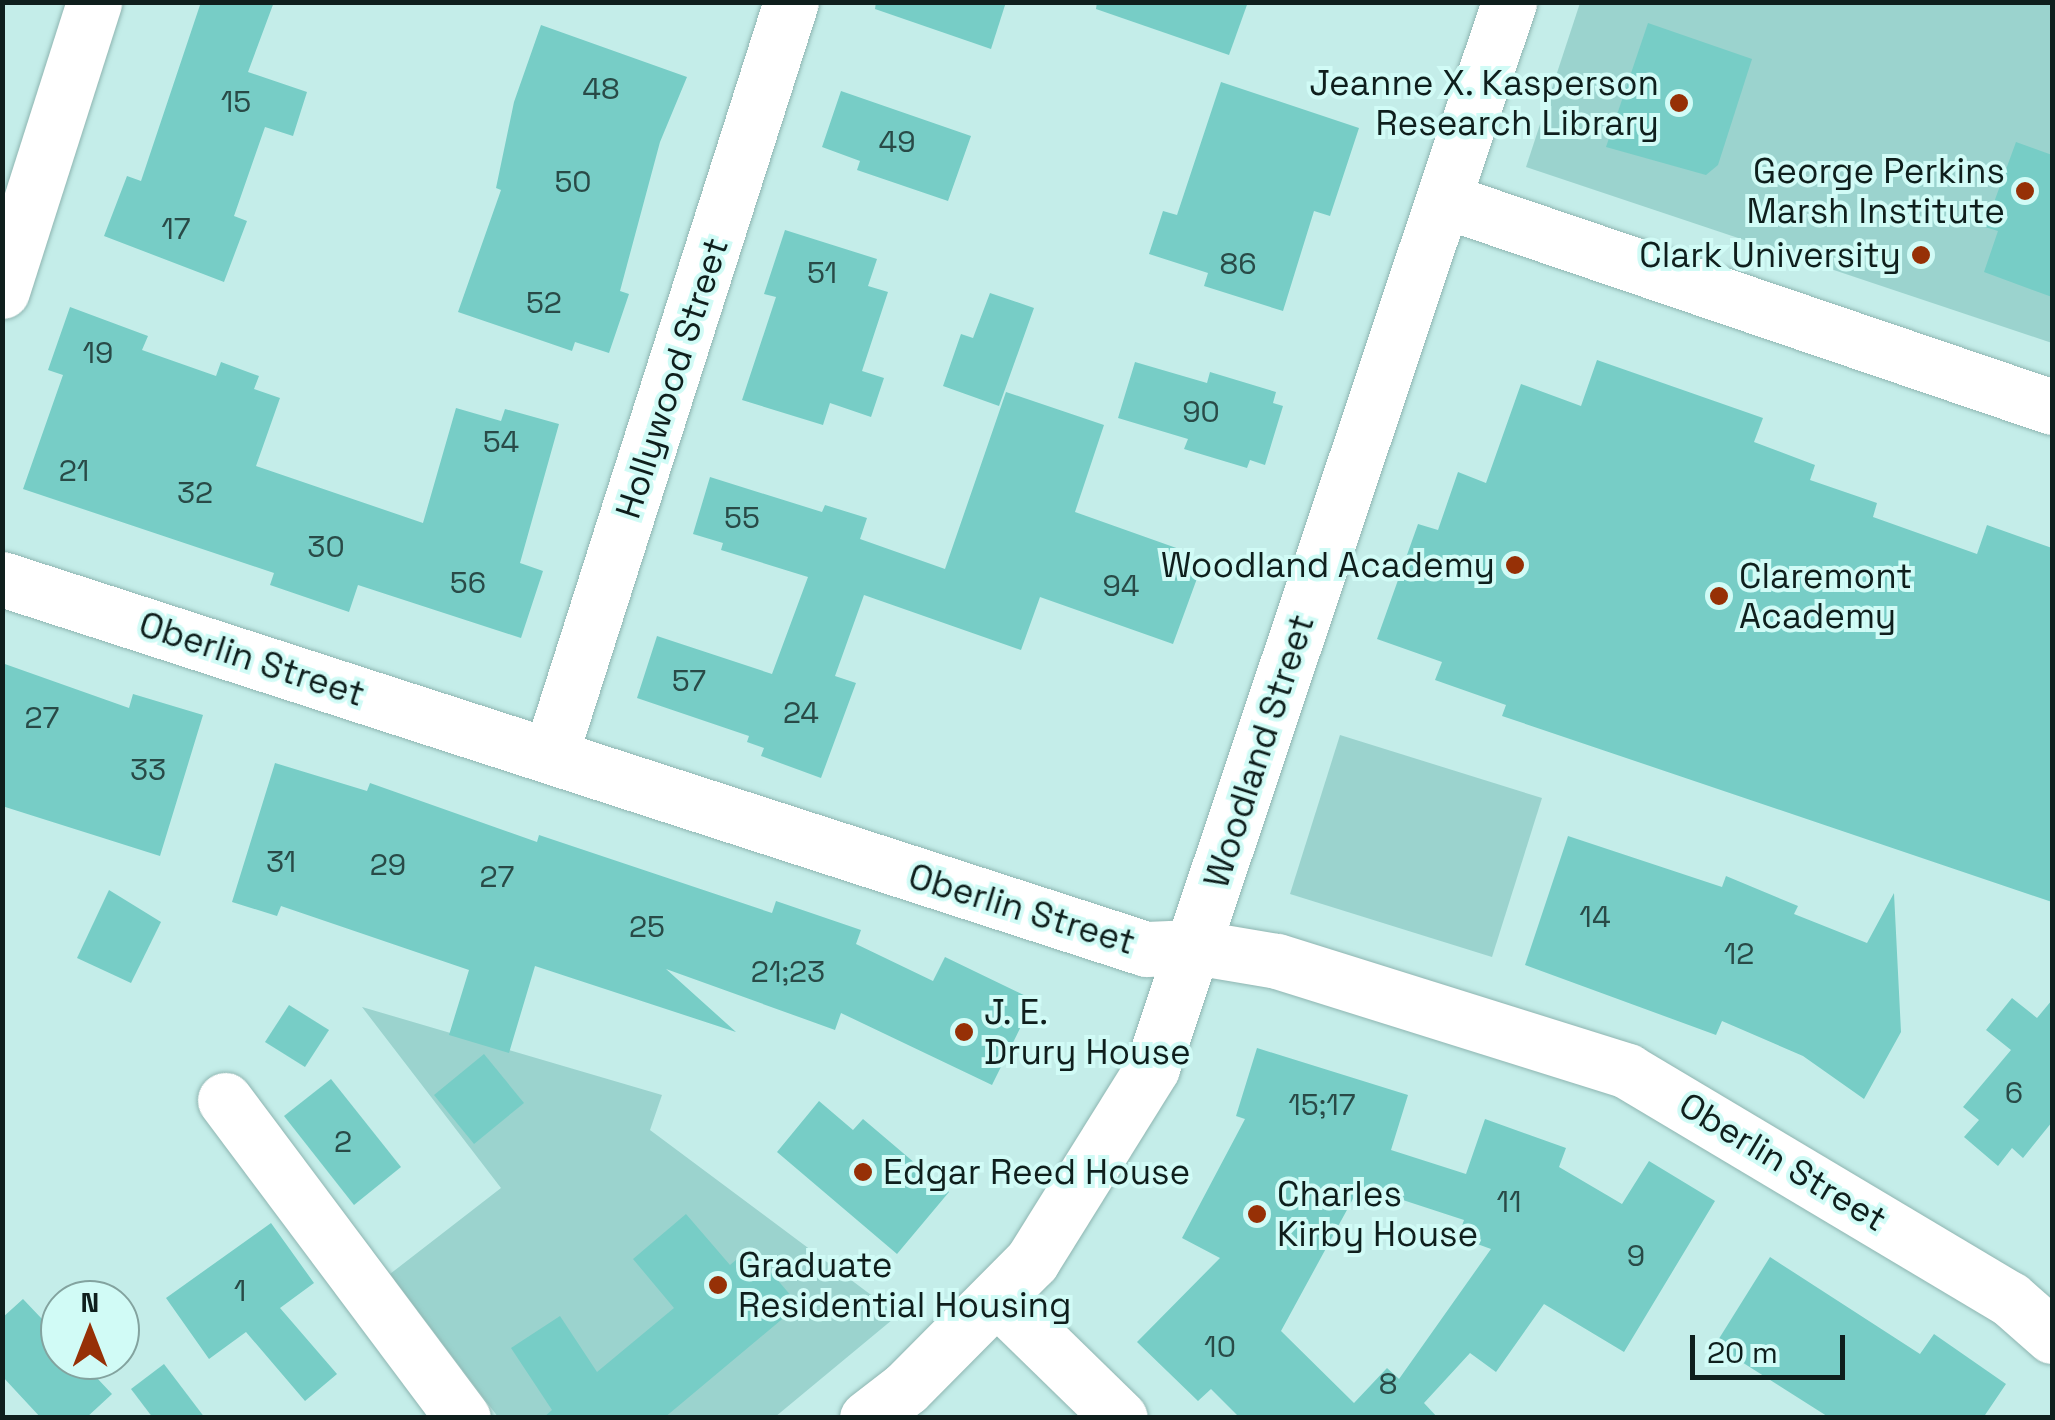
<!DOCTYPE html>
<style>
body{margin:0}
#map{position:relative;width:2055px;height:1420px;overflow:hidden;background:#c4ede9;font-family:"Space Grotesk",sans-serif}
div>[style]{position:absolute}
.green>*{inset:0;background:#9bd3ce}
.building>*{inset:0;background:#77cdc6}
.roads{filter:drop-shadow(0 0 2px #8eb5b1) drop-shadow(0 0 2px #8eb5b1)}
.street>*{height:55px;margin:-27.5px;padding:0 27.5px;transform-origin:27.5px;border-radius:27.5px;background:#fff}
.dots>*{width:28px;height:28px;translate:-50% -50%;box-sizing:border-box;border:5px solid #d1fbf6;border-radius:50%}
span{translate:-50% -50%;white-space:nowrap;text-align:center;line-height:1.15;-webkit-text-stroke:8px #d1fbf6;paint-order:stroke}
.number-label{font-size:30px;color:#294a47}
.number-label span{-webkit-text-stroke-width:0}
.poi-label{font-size:35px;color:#0f1f1d}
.right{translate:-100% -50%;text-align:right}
.left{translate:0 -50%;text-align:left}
.street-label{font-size:35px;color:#0f1f1d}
.frame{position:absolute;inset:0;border:5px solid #0f1f1d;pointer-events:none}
.north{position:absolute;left:40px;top:1280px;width:100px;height:100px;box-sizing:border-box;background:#d1fbf6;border:2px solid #83a39f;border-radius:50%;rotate:0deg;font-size:28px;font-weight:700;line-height:40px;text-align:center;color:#0f1f1d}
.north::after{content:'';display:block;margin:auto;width:35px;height:45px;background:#963006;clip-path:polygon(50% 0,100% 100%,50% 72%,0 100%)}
.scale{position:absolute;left:1690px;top:1335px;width:155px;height:45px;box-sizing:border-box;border:5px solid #0f1f1d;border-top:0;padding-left:12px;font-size:30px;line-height:35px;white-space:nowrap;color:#0f1f1d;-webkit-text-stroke:8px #d1fbf6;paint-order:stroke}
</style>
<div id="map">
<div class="green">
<div style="clip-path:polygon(1580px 3px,2052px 3px,2052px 343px,1526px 167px)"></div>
<div style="clip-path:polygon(1340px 735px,1542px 798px,1492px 957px,1290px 894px)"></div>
<div style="clip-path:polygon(362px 1007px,662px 1095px,650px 1130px,898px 1315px,775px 1417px,498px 1417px,390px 1274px,501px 1188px)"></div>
</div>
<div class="building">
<div style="clip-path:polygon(201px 2px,274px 2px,248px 72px,307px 92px,293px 136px,265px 127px,234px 216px,247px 221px,224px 282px,104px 236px,127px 176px,141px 181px)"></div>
<div style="clip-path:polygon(876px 2px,1006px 2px,991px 49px,875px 9px)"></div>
<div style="clip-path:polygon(1097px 2px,1248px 2px,1229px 55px,1096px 9px)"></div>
<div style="clip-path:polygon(1648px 23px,1752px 59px,1718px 165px,1706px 175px,1606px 147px)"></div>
<div style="clip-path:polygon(541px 25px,687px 77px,660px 142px,620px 291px,629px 294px,609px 353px,575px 342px,572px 351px,458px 312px,501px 190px,496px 188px,514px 102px)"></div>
<div style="clip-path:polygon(1221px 82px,1359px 128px,1330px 216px,1314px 211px,1283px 311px,1204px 286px,1208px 273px,1149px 254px,1163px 211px,1177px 215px)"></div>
<div style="clip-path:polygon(841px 91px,971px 136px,948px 201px,857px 170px,860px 161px,822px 147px)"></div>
<div style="clip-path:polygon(2016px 142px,2052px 155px,2052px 297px,1984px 272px,1998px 231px,1985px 227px)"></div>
<div style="clip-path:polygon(785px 230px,877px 259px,868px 286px,888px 292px,862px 371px,884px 378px,871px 417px,830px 403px,823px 425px,742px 400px,776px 297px,764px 294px)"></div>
<div style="clip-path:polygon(990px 293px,1034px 308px,999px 406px,943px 386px,961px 334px,973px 338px)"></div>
<div style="clip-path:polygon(70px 307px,148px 336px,142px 350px,216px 376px,221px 362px,259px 376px,254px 389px,280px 398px,256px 466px,423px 523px,456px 408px,501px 421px,505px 409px,559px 424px,520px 563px,543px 571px,521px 638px,358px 585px,349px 612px,270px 585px,274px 573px,23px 489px,63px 375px,48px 370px)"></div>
<div style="clip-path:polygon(1597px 360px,1763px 418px,1754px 442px,1815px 465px,1810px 480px,1877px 503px,1873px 517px,1977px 554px,1987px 525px,2052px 548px,2052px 902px,1502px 716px,1506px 705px,1435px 680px,1442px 662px,1377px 639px,1418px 524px,1438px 530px,1458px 472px,1486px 483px,1521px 384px,1581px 406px)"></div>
<div style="clip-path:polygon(1135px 362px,1207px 383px,1210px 372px,1276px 392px,1273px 403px,1283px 406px,1265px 465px,1250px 460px,1247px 468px,1184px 449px,1188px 439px,1118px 418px)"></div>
<div style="clip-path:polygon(1006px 392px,1104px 425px,1075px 512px,1182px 550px,1177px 565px,1199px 573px,1173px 644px,1040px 597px,1021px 650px,864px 595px,835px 676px,856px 683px,821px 778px,761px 756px,764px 748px,747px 742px,749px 736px,637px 698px,657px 636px,772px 674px,808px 577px,721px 550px,723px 543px,693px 534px,710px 477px,822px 512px,825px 505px,867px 518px,860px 539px,945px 569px)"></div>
<div style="clip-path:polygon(2px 663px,129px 708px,133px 694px,203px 715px,160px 856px,2px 806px)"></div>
<div style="clip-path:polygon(275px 763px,367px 791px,370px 783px,537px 842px,539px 835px,772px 913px,776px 901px,861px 930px,856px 944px,933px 981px,945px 957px,1034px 1000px,992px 1085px,841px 1013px,835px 1030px,666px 969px,736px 1032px,535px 966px,509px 1053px,449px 1035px,469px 970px,281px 906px,277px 916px,232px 902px)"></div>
<div style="clip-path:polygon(1568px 836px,1722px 887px,1726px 876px,1798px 906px,1794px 914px,1867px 943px,1894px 893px,1901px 1032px,1864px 1099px,1803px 1056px,1722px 1021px,1716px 1035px,1525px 965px)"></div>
<div style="clip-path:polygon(109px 890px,161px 922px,131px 983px,77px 958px)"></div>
<div style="clip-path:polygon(2012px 998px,2037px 1018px,2052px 1000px,2052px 1122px,2023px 1158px,2012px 1148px,1998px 1166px,1964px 1137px,1979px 1120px,1963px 1107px,2011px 1050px,1986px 1030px)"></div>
<div style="clip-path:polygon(289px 1005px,329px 1030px,305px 1067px,265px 1042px)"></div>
<div style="clip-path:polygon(evenodd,1257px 1048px,1408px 1095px,1391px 1150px,1466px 1174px,1485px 1119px,1566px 1148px,1559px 1167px,1622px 1204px,1649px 1161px,1715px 1201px,1624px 1352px,1544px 1304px,1496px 1372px,1470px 1353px,1424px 1403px,1438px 1418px,1240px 1418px,1211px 1389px,1198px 1401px,1137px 1342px,1220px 1258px,1182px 1238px,1245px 1119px,1236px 1116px,1257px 1048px,1360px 1186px,1464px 1220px,1458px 1237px,1491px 1249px,1399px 1379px,1387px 1368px,1354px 1403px,1281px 1331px,1360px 1186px)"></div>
<div style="clip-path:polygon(484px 1054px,524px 1103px,474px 1144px,434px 1095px)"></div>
<div style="clip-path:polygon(331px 1079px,401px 1167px,354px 1205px,284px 1116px)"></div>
<div style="clip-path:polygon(819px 1101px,853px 1130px,863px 1119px,949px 1192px,897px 1254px,777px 1152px)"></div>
<div style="clip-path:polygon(686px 1214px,730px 1265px,750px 1248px,799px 1305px,664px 1418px,543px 1418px,552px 1410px,511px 1348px,560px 1316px,597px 1372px,674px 1308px,633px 1259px)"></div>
<div style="clip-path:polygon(271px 1223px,314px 1283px,280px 1308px,337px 1374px,305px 1401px,246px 1332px,209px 1359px,166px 1298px)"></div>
<div style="clip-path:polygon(1770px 1257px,1920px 1354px,1934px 1334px,2006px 1384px,1983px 1418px,1830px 1418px,1715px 1345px)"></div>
<div style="clip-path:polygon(23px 1299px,60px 1338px,60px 1360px,80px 1360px,112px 1394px,86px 1418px,41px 1418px,2px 1376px,2px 1318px)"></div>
<div style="clip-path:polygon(164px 1364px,205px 1418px,153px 1418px,131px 1389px)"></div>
</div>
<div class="roads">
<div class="street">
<div style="left:1443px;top:200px;width:643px;rotate:18.77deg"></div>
<div style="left:2px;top:291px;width:303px;rotate:-72.3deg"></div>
<div style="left:2px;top:579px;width:1202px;rotate:17.92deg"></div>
<div style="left:1146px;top:949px;width:48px;rotate:-2.4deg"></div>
<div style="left:1194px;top:947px;width:84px;rotate:9.6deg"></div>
<div style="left:1277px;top:961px;width:367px;rotate:17.4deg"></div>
<div style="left:1627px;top:1071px;width:446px;rotate:30.8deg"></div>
<div style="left:2010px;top:1299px;width:56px;rotate:41.4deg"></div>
<div style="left:551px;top:753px;width:788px;rotate:-72.28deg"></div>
<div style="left:225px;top:1100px;width:397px;rotate:53.2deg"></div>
<div style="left:998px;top:1299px;width:170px;rotate:44.3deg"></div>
<div style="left:867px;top:1418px;width:49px;rotate:-37.6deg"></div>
<div style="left:906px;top:1388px;width:179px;rotate:-45.2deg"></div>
<div style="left:1032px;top:1261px;width:227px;rotate:-58.1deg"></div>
<div style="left:1152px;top:1068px;width:1124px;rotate:-71.48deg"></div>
</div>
</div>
<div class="dots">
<div style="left:1679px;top:103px;background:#963006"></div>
<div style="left:2025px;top:191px;background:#963006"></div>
<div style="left:1921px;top:255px;background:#963006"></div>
<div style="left:1515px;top:565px;background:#963006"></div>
<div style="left:1719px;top:596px;background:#963006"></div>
<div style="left:964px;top:1032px;background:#963006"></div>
<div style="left:863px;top:1172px;background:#963006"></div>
<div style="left:1257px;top:1214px;background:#963006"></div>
<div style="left:718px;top:1285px;background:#963006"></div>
</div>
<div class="number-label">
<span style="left:601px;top:89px">48</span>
<span style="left:236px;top:102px">15</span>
<span style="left:897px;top:142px">49</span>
<span style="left:573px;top:182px">50</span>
<span style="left:176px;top:229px">17</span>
<span style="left:1238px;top:264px">86</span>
<span style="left:822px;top:273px">51</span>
<span style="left:544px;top:303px">52</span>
<span style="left:98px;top:353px">19</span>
<span style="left:1201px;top:412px">90</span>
<span style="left:501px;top:442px">54</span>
<span style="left:74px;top:471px">21</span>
<span style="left:195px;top:493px">32</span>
<span style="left:742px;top:518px">55</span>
<span style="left:326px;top:547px">30</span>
<span style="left:468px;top:583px">56</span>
<span style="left:1121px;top:586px">94</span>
<span style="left:689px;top:681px">57</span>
<span style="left:801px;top:713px">24</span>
<span style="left:42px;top:718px">27</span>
<span style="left:148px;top:770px">33</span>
<span style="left:281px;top:862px">31</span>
<span style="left:388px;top:865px">29</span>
<span style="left:497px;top:877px">27</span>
<span style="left:1595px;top:917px">14</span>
<span style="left:647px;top:927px">25</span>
<span style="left:1739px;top:954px">12</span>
<span style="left:788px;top:972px">21;23</span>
<span style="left:2014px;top:1093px">6</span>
<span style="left:1322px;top:1105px">15;17</span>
<span style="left:343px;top:1142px">2</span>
<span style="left:1509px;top:1202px">11</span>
<span style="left:1636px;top:1256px">9</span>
<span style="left:240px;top:1291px">1</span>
<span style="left:1220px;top:1347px">10</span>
<span style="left:1388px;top:1384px">8</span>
</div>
<div class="poi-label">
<span class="right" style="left:1659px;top:103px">Jeanne X. Kasperson<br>Research Library</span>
<span class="right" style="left:2005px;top:191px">George Perkins<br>Marsh Institute</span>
<span class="right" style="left:1901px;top:255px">Clark University</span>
<span class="right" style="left:1495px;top:565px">Woodland Academy</span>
<span class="left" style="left:1739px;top:596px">Claremont<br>Academy</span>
<span class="left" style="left:984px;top:1032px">J. E.<br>Drury House</span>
<span class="left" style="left:883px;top:1172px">Edgar Reed House</span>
<span class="left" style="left:1277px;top:1214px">Charles<br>Kirby House</span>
<span class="left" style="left:738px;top:1285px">Graduate<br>Residential Housing</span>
</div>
<div class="street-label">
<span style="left:672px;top:378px;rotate:-72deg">Hollywood Street</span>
<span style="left:252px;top:659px;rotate:18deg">Oberlin Street</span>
<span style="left:1259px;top:751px;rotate:-72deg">Woodland Street</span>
<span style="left:1022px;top:909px;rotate:17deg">Oberlin Street</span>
<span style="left:1783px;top:1162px;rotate:31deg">Oberlin Street</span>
</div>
<div class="frame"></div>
<div class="north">N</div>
<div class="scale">20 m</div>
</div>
